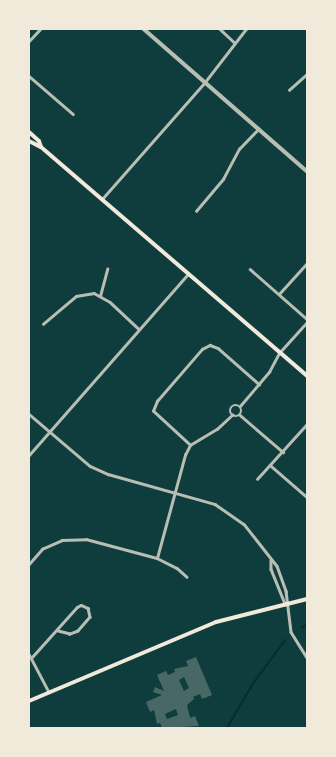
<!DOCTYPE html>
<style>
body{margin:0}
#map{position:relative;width:336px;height:757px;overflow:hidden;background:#0f3d3e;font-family:Cabin,sans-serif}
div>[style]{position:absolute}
.stream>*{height:2px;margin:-1px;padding:0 1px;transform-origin:1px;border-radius:1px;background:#0a2a2b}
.building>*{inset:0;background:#486865}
.minor>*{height:2.5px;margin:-1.25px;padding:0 1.25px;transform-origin:1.25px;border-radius:1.25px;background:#b8beb3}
.minor>.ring{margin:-1.25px;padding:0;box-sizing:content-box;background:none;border:2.5px solid #b8beb3;border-radius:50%}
.tertiary>*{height:3.5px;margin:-1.75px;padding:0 1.75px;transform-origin:1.75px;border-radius:1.75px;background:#b8beb3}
.secondary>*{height:4px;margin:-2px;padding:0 2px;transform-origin:2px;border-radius:2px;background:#f1e9da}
span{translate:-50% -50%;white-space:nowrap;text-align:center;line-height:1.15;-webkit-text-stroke:3px #f1e9da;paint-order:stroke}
.frame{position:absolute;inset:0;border:30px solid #f1e9da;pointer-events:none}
</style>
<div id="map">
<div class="stream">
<div style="left:302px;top:628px;width:6px;rotate:-39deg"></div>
<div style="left:227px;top:728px;width:50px;rotate:-59.8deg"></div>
<div style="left:252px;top:685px;width:56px;rotate:-53.7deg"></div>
</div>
<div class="building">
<div style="clip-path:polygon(evenodd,196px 657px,212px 695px,202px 699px,200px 694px,193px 697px,194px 699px,187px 705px,190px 718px,195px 716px,199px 726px,162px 728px,160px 723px,157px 724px,154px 710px,150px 712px,146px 702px,162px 695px,153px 692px,155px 687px,164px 691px,157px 675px,166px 671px,168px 675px,175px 672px,174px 669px,188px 666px,186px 661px,196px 657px,184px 677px,189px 688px,184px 691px,179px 680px,184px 677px,196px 657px,176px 709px,178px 715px,167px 719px,165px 714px,176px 709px)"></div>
</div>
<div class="minor">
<div style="left:220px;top:29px;width:19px;rotate:43deg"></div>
<div style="left:29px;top:41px;width:16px;rotate:-47deg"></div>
<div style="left:29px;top:76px;width:58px;rotate:40.8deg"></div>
<div style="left:289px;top:90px;width:24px;rotate:-42deg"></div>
<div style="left:102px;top:199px;width:156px;rotate:-48.6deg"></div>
<div style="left:205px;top:82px;width:67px;rotate:-52.3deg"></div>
<div style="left:196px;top:211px;width:42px;rotate:-49.8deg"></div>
<div style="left:223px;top:179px;width:34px;rotate:-62deg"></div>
<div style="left:239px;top:149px;width:28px;rotate:-46deg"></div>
<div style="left:250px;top:269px;width:76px;rotate:41.3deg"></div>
<div style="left:279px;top:294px;width:42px;rotate:-47.9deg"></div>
<div style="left:100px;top:296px;width:28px;rotate:-75deg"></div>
<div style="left:43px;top:324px;width:43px;rotate:-40.3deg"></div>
<div style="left:76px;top:296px;width:18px;rotate:-9deg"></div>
<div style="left:94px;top:293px;width:18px;rotate:29deg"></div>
<div style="left:110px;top:302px;width:40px;rotate:43deg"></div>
<div class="ring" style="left:230px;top:405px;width:9.5px;height:9.5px"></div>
<div style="left:240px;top:406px;width:45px;rotate:-49.5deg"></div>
<div style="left:269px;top:372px;width:21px;rotate:-62deg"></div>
<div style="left:279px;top:353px;width:42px;rotate:-47.9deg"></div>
<div style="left:29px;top:414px;width:80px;rotate:40.4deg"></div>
<div style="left:90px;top:466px;width:20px;rotate:24deg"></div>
<div style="left:108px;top:474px;width:111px;rotate:15.7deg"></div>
<div style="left:215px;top:504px;width:35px;rotate:35deg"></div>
<div style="left:244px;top:524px;width:53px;rotate:51.8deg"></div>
<div style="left:277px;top:566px;width:27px;rotate:70deg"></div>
<div style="left:286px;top:591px;width:41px;rotate:83deg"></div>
<div style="left:291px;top:632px;width:31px;rotate:58deg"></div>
<div style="left:240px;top:415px;width:57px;rotate:40.7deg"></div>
<div style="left:190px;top:445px;width:50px;rotate:-137.4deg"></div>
<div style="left:153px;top:411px;width:11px;rotate:-68deg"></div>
<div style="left:157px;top:401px;width:69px;rotate:-49.1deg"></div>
<div style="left:202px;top:349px;width:9px;rotate:-27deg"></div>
<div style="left:210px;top:345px;width:9px;rotate:21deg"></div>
<div style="left:218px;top:348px;width:55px;rotate:41.3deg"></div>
<div style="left:29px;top:455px;width:241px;rotate:-48.7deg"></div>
<div style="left:270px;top:465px;width:49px;rotate:40.9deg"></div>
<div style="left:257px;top:479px;width:74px;rotate:-47.7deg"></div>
<div style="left:157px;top:558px;width:107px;rotate:-74.8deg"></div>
<div style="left:185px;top:455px;width:11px;rotate:-63deg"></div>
<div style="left:190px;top:445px;width:31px;rotate:-31deg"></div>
<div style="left:217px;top:429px;width:21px;rotate:-43deg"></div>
<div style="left:271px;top:560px;width:9px;rotate:90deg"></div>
<div style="left:271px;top:569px;width:38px;rotate:68deg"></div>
<div style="left:29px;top:564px;width:20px;rotate:-49deg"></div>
<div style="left:42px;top:549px;width:22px;rotate:-24deg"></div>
<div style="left:62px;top:540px;width:24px;rotate:-2deg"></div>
<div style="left:86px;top:539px;width:73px;rotate:15deg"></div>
<div style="left:157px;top:558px;width:22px;rotate:27deg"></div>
<div style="left:177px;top:568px;width:13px;rotate:42deg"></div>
<div style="left:29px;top:654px;width:43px;rotate:62.2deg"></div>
<div style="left:32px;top:657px;width:67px;rotate:-48deg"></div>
<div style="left:77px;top:607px;width:4px;rotate:-27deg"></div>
<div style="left:81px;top:605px;width:8px;rotate:23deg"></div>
<div style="left:88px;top:608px;width:9px;rotate:77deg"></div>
<div style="left:90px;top:617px;width:18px;rotate:131deg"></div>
<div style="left:78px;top:631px;width:9px;rotate:159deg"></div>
<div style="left:70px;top:634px;width:12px;rotate:-166deg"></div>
</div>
<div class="tertiary">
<div style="left:144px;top:29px;width:216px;rotate:41.1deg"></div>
</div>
<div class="secondary">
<div style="left:29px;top:132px;width:13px;rotate:42deg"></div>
<div style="left:39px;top:141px;width:6px;rotate:72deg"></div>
<div style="left:29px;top:141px;width:13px;rotate:27deg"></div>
<div style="left:41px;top:147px;width:351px;rotate:40.7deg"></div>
<div style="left:29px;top:701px;width:203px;rotate:-22.9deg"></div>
<div style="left:216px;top:622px;width:94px;rotate:-14.2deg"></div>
</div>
<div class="frame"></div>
</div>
